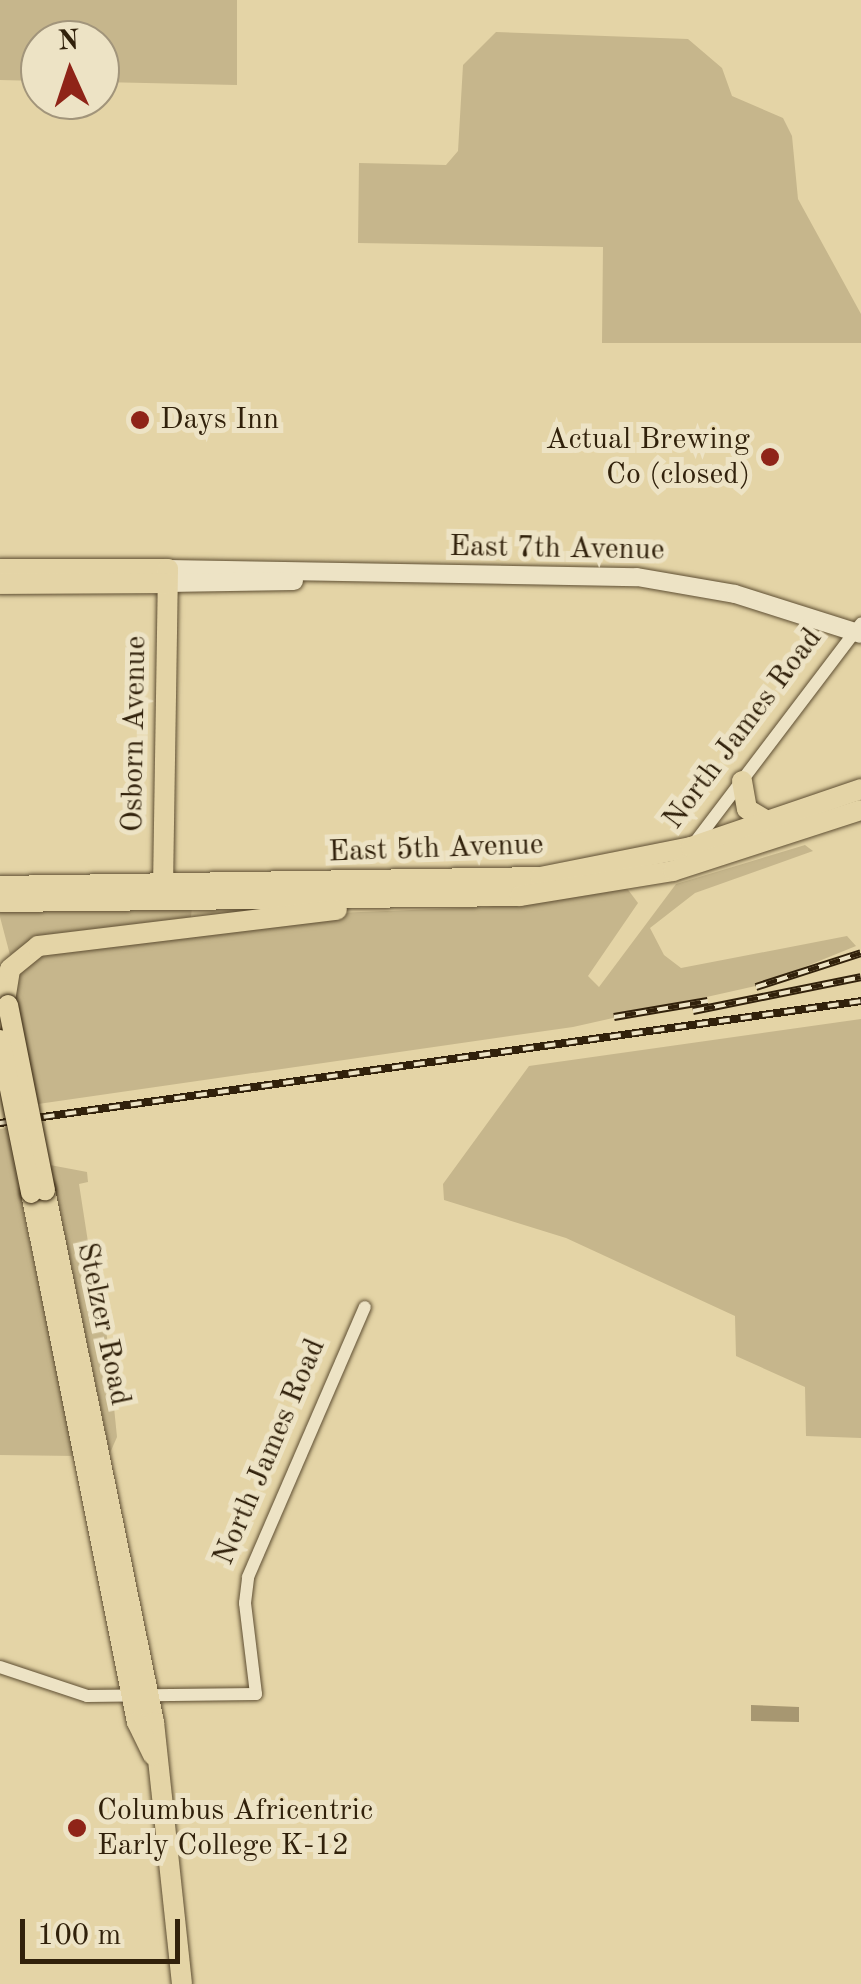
<!DOCTYPE html>
<style>
body{margin:0}
#map{position:relative;width:861px;height:1984px;overflow:hidden;background:#e4d4a6;font-family:"Old Standard TT",serif}
div>[style]{position:absolute}
.green>*{inset:0;background:#c6b68c}
.water>*{inset:0;background:#a79771}
.roads{filter:drop-shadow(0 0 2px #5e4e32) drop-shadow(0 0 2px #5e4e32)}
.street>*{height:12px;margin:-6px;padding:0 6px;transform-origin:6px;border-radius:6px;background:#ede3c5}
.secondary>*{height:18px;margin:-9px;padding:0 9px;transform-origin:9px;border-radius:9px;background:#ede3c5}
.primary>*{height:20px;margin:-10px;padding:0 10px;transform-origin:10px;border-radius:10px;background:#e4d4a6}
.rail>*{height:8px;margin-top:-4px;transform-origin:0;background:repeating-linear-gradient(90deg,#ede3c5 0 11px,#31210b 0 22px);box-sizing:border-box;border-block:2px solid #31210b}
.bridges{filter:drop-shadow(0 0 2px #31210b) drop-shadow(0 0 2px #31210b)}
.primary-bridge>*{height:20px;margin:-10px;padding:0 10px;transform-origin:10px;border-radius:10px;background:#e4d4a6}
.dots>*{width:28px;height:28px;translate:-50% -50%;box-sizing:border-box;border:5px solid #ede3c5;border-radius:50%}
span{translate:-50% -50%;white-space:nowrap;text-align:center;line-height:1.15;-webkit-text-stroke:10px #ede3c5;paint-order:stroke}
.poi-label{font-size:30px;color:#31210b}
.left{translate:0 -50%;text-align:left}
.right{translate:-100% -50%;text-align:right}
.street-label{font-size:30px;color:#31210b}
.north{position:absolute;left:20px;top:20px;width:100px;height:100px;box-sizing:border-box;background:#ede3c5;border:2px solid #a2957b;border-radius:50%;rotate:357deg;font-size:28px;font-weight:700;line-height:40px;text-align:center;color:#31210b}
.north::after{content:'';display:block;margin:auto;width:35px;height:45px;background:#8f2418;clip-path:polygon(50% 0,100% 100%,50% 72%,0 100%)}
.scale{position:absolute;left:20px;top:1919px;width:160px;height:45px;box-sizing:border-box;border:5px solid #31210b;border-top:0;padding-left:12px;font-size:30px;line-height:35px;white-space:nowrap;color:#31210b;-webkit-text-stroke:8px #ede3c5;paint-order:stroke}
</style>
<div id="map">
<div class="green">
<div style="clip-path:polygon(0 0,237px 0,237px 85px,100px 82px,100px 40px,40px 40px,40px 81px,0 80px)"></div>
<div style="clip-path:polygon(496px 32px,688px 39px,722px 68px,732px 96px,783px 118px,792px 136px,798px 199px,861px 314px,861px 343px,602px 343px,603px 247px,358px 243px,359px 163px,446px 165px,458px 151px,463px 65px)"></div>
<div style="clip-path:polygon(805px 845px,813px 851px,695px 893px,650px 928px,664px 955px,681px 968px,847px 936px,856px 946px,760px 985px,573px 1027px,38px 1104px,15px 987px,18px 975px,42px 953px,336px 913px,487px 907px,626px 887px,638px 903px,588px 976px,599px 987px,676px 884px)"></div>
<div style="clip-path:polygon(192px 906px,191px 917px,36px 936px,10px 955px,0 917px,0 911px)"></div>
<div style="clip-path:polygon(861px 1019px,861px 1438px,806px 1436px,805px 1387px,736px 1356px,735px 1316px,566px 1238px,444px 1200px,443px 1184px,529px 1066px)"></div>
<div style="clip-path:polygon(6px 1128px,75px 1456px,0 1455px,0 1129px)"></div>
<div style="clip-path:polygon(50px 1165px,87px 1172px,88px 1182px,79px 1184px,97px 1300px,104px 1308px,117px 1437px,110px 1453px)"></div>
</div>
<div class="water">
<div style="clip-path:polygon(751px 1705px,799px 1707px,799px 1722px,751px 1721px)"></div>
</div>
<div class="roads">
<div class="street">
<div style="left:693px;top:845px;width:278px;rotate:-52.8deg"></div>
<div style="left:0;top:1667px;width:92px;rotate:18.4deg"></div>
<div style="left:87px;top:1696px;width:169px;rotate:-0.7deg"></div>
<div style="left:256px;top:1694px;width:92px;rotate:-96.9deg"></div>
<div style="left:245px;top:1603px;width:26px;rotate:-83deg"></div>
<div style="left:248px;top:1577px;width:294px;rotate:-66.6deg"></div>
</div>
<div class="secondary">
<div style="left:168px;top:569px;width:469px;rotate:1deg"></div>
<div style="left:637px;top:577px;width:99px;rotate:9.8deg"></div>
<div style="left:735px;top:594px;width:132px;rotate:17.6deg"></div>
<div style="left:167px;top:583px;width:127px;rotate:-0.9deg"></div>
</div>
<div class="primary">
<div style="left:0;top:569px;width:168px"></div>
<div style="left:168px;top:569px;width:324px;rotate:90.9deg"></div>
<div style="left:0;top:584px;width:167px;rotate:-0.3deg"></div>
<div style="left:742px;top:781px;width:28px;rotate:80deg"></div>
<div style="left:747px;top:809px;width:26px;rotate:31deg"></div>
<div style="left:0;top:886px;width:540px;rotate:-0.95deg"></div>
<div style="left:540px;top:877px;width:154px;rotate:-11.2deg"></div>
<div style="left:691px;top:847px;width:180px;rotate:-18.8deg"></div>
<div style="left:0;top:902px;width:520px;rotate:-0.66deg"></div>
<div style="left:520px;top:896px;width:155px;rotate:-9.3deg"></div>
<div style="left:673px;top:871px;width:198px;rotate:-18deg"></div>
<div style="left:6px;top:995px;width:26px;rotate:-81deg"></div>
<div style="left:10px;top:969px;width:36px;rotate:-39deg"></div>
<div style="left:38px;top:946px;width:301px;rotate:-6.9deg"></div>
<div style="left:45px;top:1190px;width:543px;rotate:78.42deg"></div>
<div style="left:154px;top:1722px;width:263px;rotate:83.9deg"></div>
<div style="left:31px;top:1193px;width:540px;rotate:78.67deg"></div>
<div style="left:137px;top:1722px;width:37px;rotate:64deg"></div>
</div>
</div>
<div class="rail">
<div style="left:756px;top:987px;width:110px;rotate:-17.9deg"></div>
<div style="left:693px;top:1011px;width:171px;rotate:-11.4deg"></div>
<div style="left:614px;top:1017px;width:95px;rotate:-9.7deg"></div>
<div style="left:0;top:1123px;width:870px;rotate:-8.06deg"></div>
</div>
<div class="bridges">
<div class="primary-bridge">
<div style="left:8px;top:1005px;width:189px;rotate:78.7deg"></div>
<div style="left:0;top:1040px;width:156px;rotate:78.5deg"></div>
</div>
</div>
<div class="dots">
<div style="left:140px;top:420px;background:#8f2418"></div>
<div style="left:770px;top:457px;background:#8f2418"></div>
<div style="left:77px;top:1828px;background:#8f2418"></div>
</div>
<div class="poi-label">
<span class="left" style="left:160px;top:420px">Days Inn</span>
<span class="right" style="left:750px;top:457px">Actual Brewing<br>Co (closed)</span>
<span class="left" style="left:97px;top:1828px">Columbus Africentric<br>Early College K-12</span>
</div>
<div class="street-label">
<span style="left:557px;top:549px;rotate:1deg">East 7th Avenue</span>
<span style="left:743px;top:729px;rotate:-53deg">North James Road</span>
<span style="left:135px;top:734px;rotate:-89deg">Osborn Avenue</span>
<span style="left:436px;top:849px;rotate:-2deg">East 5th Avenue</span>
<span style="left:103px;top:1324px;rotate:78deg">Stelzer Road</span>
<span style="left:270px;top:1452px;rotate:-67deg">North James Road</span>
</div>
<div class="north">N</div>
<div class="scale">100 m</div>
</div>
